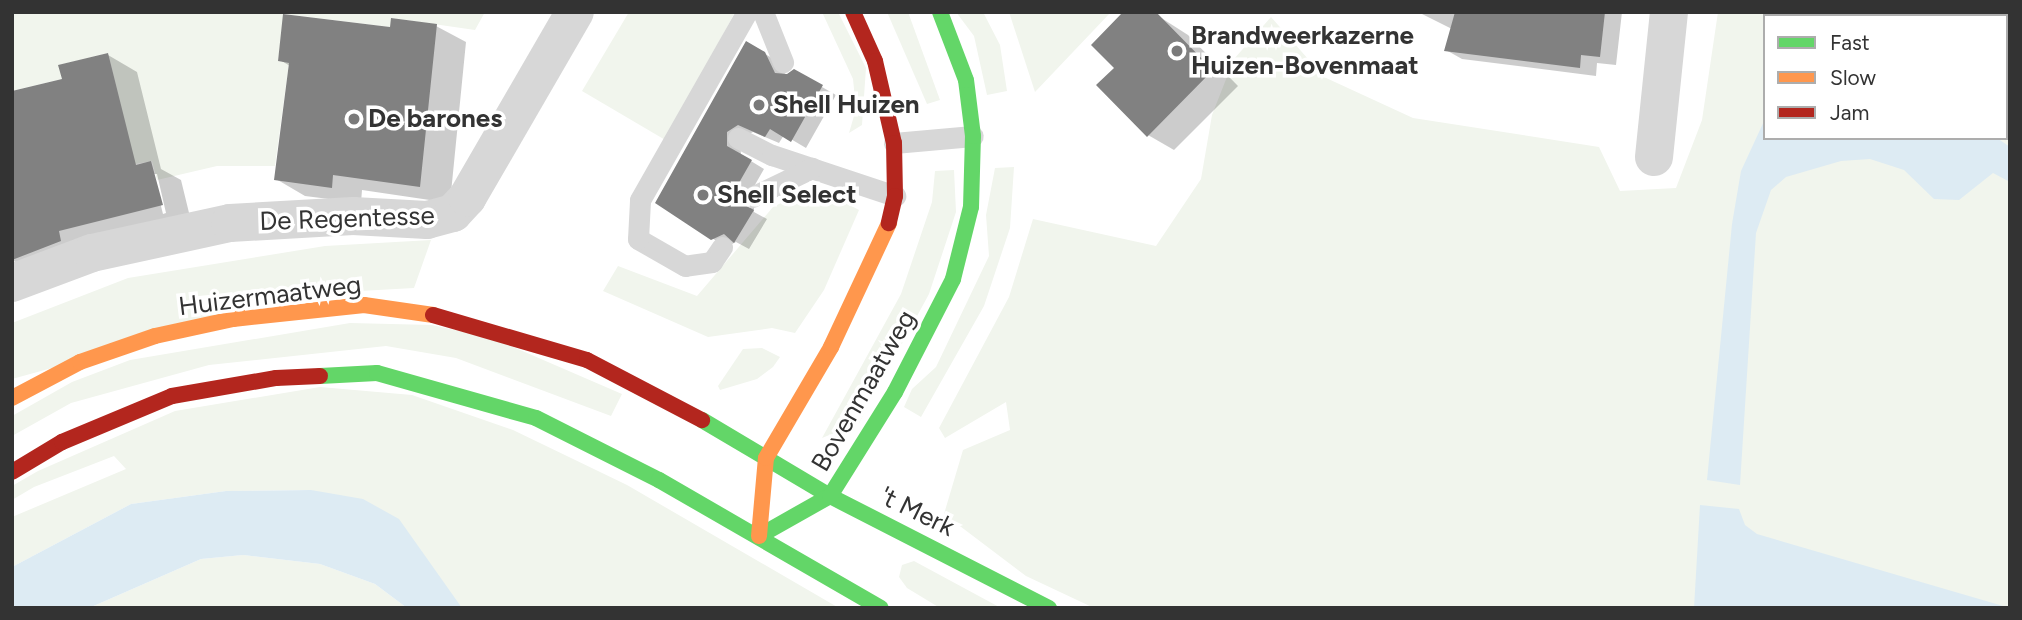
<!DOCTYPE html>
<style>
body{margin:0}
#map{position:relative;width:2022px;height:620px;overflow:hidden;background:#fff;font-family:Figtree,sans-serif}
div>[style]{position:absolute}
.green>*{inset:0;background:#f1f5ed}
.water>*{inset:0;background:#ddebf3}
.shadow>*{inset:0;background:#0003}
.building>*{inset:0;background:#818181}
.lane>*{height:21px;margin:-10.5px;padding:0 10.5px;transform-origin:10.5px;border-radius:10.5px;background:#d7d7d7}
.street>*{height:38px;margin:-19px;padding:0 19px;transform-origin:19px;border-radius:19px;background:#d7d7d7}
.fast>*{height:16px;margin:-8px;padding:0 8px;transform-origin:8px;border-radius:8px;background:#63d668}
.slow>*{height:16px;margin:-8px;padding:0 8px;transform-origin:8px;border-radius:8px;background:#ff974d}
.jam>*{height:16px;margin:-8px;padding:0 8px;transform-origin:8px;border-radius:8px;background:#b3261e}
.dots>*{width:19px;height:19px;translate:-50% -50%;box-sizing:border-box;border:4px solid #fff;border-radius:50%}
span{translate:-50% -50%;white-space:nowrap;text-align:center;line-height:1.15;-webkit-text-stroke:7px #fff;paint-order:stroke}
.poi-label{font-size:26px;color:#333;font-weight:700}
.left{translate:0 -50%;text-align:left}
.street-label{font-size:26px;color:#333}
.frame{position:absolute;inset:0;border:14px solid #333;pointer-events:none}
.legend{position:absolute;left:1763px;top:14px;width:245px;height:126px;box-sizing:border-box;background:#fff;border:2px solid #adadad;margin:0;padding:9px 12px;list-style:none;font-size:21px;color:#333}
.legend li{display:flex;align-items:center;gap:14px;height:35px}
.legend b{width:35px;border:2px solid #adadad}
</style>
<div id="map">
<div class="green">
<div style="clip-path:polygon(12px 12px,485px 12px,475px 30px,392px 18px,390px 27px,284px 14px,278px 61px,289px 63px,275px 166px,217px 166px,157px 180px,152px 161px,135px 164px,108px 53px,59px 65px,62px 79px,12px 91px)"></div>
<div style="clip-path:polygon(629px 12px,735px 12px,667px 141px,582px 91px)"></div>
<div style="clip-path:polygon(822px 12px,838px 12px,866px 68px,862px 125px,849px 133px,856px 109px,853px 79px)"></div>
<div style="clip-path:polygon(887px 12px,908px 12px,940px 100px,927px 104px)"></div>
<div style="clip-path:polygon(956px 12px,983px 12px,1000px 45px,1007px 91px,987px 95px,974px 36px)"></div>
<div style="clip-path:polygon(1009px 12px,1111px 12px,1035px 92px)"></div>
<div style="clip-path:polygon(1718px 12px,1880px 16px,1765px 16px,1765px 138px,2006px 138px,2006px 105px,2010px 108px,2010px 608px,1094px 608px,1026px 576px,944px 514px,963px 450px,1010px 430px,1006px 402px,945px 438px,939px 428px,1009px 297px,1033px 219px,1156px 246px,1201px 179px,1212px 115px,1234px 59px,1271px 17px,1324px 77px,1413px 118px,1599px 147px,1620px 191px,1676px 188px,1702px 120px)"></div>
<div style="clip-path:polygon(1926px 12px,2010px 12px,2010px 36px,2006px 16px)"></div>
<div style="clip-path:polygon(1014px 167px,1010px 228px,984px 306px,921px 417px,904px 407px,912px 389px,936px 367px,989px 256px,986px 215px,995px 168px)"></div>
<div style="clip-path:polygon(954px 170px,956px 212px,929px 294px,859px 423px,822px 438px,901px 294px,932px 202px,935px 171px)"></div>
<div style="clip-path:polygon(791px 198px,844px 202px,859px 210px,824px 290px,795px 333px,772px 328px,708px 337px,603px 291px,618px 266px,697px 296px,773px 207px)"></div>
<div style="clip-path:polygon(431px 240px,414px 288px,324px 293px,12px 379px,12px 323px,128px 278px,325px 246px)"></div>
<div style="clip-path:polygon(350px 323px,432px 325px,495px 339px,622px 394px,611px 416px,456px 358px,386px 346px,209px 365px,71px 403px,12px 436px,12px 416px,72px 382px,130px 360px)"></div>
<div style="clip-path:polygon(762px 348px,780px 357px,773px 367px,757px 379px,720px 390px,718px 386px,743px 349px)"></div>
<div style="clip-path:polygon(320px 387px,412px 395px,513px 430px,627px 485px,839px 608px,462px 608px,311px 490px,226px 491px,131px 504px,12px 567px,12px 517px,126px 469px,114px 456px,34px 487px,12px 500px,12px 486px,38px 471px,175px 411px)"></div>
<div style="clip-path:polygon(243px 555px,320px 564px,375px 584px,407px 608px,89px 608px,201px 559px)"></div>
<div style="clip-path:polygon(914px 561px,1001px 608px,940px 608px,907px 588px,899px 577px,902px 565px)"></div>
</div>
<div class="water">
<div style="clip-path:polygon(1765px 119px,1765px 138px,1997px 138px,2010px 147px,2010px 182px,1993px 173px,1959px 200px,1934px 199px,1904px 170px,1870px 159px,1841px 161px,1786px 177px,1771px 190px,1756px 233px,1740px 485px,1707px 480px,1732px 224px,1741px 171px)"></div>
<div style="clip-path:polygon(311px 490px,363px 499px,399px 519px,462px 608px,407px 608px,375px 584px,320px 564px,243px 555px,201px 559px,89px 608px,12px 608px,12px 567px,131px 504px,226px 491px)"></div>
<div style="clip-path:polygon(1700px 505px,1739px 509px,1745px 525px,1757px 534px,2010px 608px,1694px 608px)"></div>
</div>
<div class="shadow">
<div style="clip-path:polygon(1152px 12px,1188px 35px,1238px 86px,1174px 150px,1148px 135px,1116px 68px)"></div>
<div style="clip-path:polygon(1418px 12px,1622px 12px,1616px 65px,1597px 63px,1596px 76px,1462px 59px,1446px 50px,1452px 29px)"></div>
<div style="clip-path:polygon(436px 26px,466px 42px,450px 203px,362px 190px,361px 203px,305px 196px,276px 179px,290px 66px,280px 60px,392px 29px)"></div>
<div style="clip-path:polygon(746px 43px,779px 62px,786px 76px,794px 71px,836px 95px,806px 148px,784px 135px,779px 143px,753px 132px,740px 139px,741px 155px,764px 169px,748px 197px,754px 200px,754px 212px,767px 219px,749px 249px,736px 242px,726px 247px,657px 203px)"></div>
<div style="clip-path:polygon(evenodd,108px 55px,137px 72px,161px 169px,181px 180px,191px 221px,40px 276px,12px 260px,12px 93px,64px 80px,108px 55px,153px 174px,157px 174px,166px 213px,163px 214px,153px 174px)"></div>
</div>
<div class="building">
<div style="clip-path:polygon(1123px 12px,1156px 12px,1213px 70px,1147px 137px,1096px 85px,1114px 68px,1091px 45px)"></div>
<div style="clip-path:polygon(1455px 12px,1605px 12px,1600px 57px,1581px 55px,1580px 68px,1444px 51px)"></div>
<div style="clip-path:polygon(283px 14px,390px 27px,391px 18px,437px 24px,420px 187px,333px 175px,332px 188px,274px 180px,289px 63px,278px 61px)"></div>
<div style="clip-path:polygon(746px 41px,765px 52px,775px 73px,787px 74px,794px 69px,823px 85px,791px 142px,770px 129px,765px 137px,738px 125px,727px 132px,727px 146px,752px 160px,736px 188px,741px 191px,741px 203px,754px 210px,734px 243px,724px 234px,711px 240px,655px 203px)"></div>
<div style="clip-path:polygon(108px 53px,136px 165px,151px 161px,163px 205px,59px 231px,61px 241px,12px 260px,12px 91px,62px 79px,58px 65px)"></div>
</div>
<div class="lane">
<div style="left:763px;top:12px;width:54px;rotate:68.2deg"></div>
<div style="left:738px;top:138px;width:38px;rotate:27deg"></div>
<div style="left:772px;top:155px;width:130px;rotate:18.4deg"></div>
<div style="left:894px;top:143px;width:79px;rotate:-5.1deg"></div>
<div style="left:752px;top:197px;width:67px;rotate:-25.8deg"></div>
<div style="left:722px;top:247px;width:18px;rotate:124deg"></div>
<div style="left:712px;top:262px;width:27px;rotate:172deg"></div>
<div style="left:685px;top:266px;width:54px;rotate:-150.1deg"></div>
<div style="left:638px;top:239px;width:39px;rotate:-87deg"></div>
<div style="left:640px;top:200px;width:216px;rotate:-60.4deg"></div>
</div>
<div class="street">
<div style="left:1654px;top:157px;width:146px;rotate:-84.1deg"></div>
<div style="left:12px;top:283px;width:85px;rotate:-20.6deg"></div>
<div style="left:92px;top:253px;width:141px;rotate:-12.3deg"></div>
<div style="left:230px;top:223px;width:123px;rotate:-3.3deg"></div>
<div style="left:353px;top:216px;width:74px;rotate:3.1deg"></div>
<div style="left:427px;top:220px;width:27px;rotate:-15deg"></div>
<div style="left:453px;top:213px;width:21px;rotate:-47deg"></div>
<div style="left:467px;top:198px;width:215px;rotate:-59.9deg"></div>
</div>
<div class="fast">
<div style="left:320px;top:376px;width:57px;rotate:-3deg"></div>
<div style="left:377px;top:373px;width:165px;rotate:15.8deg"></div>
<div style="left:536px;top:418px;width:138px;rotate:26.8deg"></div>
<div style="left:659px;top:480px;width:256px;rotate:30deg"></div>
<div style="left:702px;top:420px;width:149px;rotate:30.7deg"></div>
<div style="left:830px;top:496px;width:246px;rotate:27.1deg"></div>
<div style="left:759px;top:536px;width:81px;rotate:-29.4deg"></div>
<div style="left:830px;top:496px;width:123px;rotate:-58deg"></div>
<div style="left:895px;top:392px;width:127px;rotate:-62.8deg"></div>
<div style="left:953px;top:279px;width:74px;rotate:-76deg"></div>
<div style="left:971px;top:207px;width:71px;rotate:-88.4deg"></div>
<div style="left:973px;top:136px;width:56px;rotate:-97.1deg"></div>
<div style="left:966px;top:80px;width:73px;rotate:-110.9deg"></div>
</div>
<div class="slow">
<div style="left:12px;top:398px;width:77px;rotate:-27.9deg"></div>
<div style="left:80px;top:362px;width:79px;rotate:-19.1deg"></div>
<div style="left:155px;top:336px;width:80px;rotate:-12.3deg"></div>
<div style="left:233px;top:319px;width:132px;rotate:-6.1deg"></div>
<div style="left:364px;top:305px;width:70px;rotate:8.2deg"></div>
<div style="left:759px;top:536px;width:78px;rotate:-84.9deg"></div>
<div style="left:766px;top:458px;width:129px;rotate:-59.6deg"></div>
<div style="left:831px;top:347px;width:137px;rotate:-64.9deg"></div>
</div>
<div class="jam">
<div style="left:853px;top:12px;width:54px;rotate:65.8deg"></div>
<div style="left:875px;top:61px;width:84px;rotate:77deg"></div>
<div style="left:894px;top:143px;width:53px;rotate:88.9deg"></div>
<div style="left:895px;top:196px;width:28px;rotate:103deg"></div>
<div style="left:433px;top:315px;width:160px;rotate:16.3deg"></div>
<div style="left:587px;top:360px;width:130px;rotate:27.6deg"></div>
<div style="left:12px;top:472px;width:58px;rotate:-31deg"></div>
<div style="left:62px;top:442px;width:119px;rotate:-22.7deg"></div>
<div style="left:172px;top:396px;width:106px;rotate:-9.8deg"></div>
<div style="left:276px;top:378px;width:44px;rotate:-2.6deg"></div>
</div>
<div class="dots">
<div style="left:1177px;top:51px;background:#7a7a7a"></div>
<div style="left:759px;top:105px;background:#7a7a7a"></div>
<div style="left:354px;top:119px;background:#7a7a7a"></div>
<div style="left:703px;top:195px;background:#7a7a7a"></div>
</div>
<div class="poi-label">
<span class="left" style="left:1191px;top:51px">Brandweerkazerne<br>Huizen-Bovenmaat</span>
<span class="left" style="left:773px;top:105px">Shell Huizen</span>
<span class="left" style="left:368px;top:119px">De barones</span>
<span class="left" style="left:717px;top:195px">Shell Select</span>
</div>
<div class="street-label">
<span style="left:347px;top:219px;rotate:-2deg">De Regentesse</span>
<span style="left:270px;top:296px;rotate:-7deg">Huizermaatweg</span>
<span style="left:864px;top:391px;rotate:-60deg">Bovenmaatweg</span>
<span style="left:917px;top:512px;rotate:26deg">'t Merk</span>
</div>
<div class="frame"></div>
<ul class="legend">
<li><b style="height:9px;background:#63d668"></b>Fast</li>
<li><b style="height:9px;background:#ff974d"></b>Slow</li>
<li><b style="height:9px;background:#b3261e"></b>Jam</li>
</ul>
</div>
